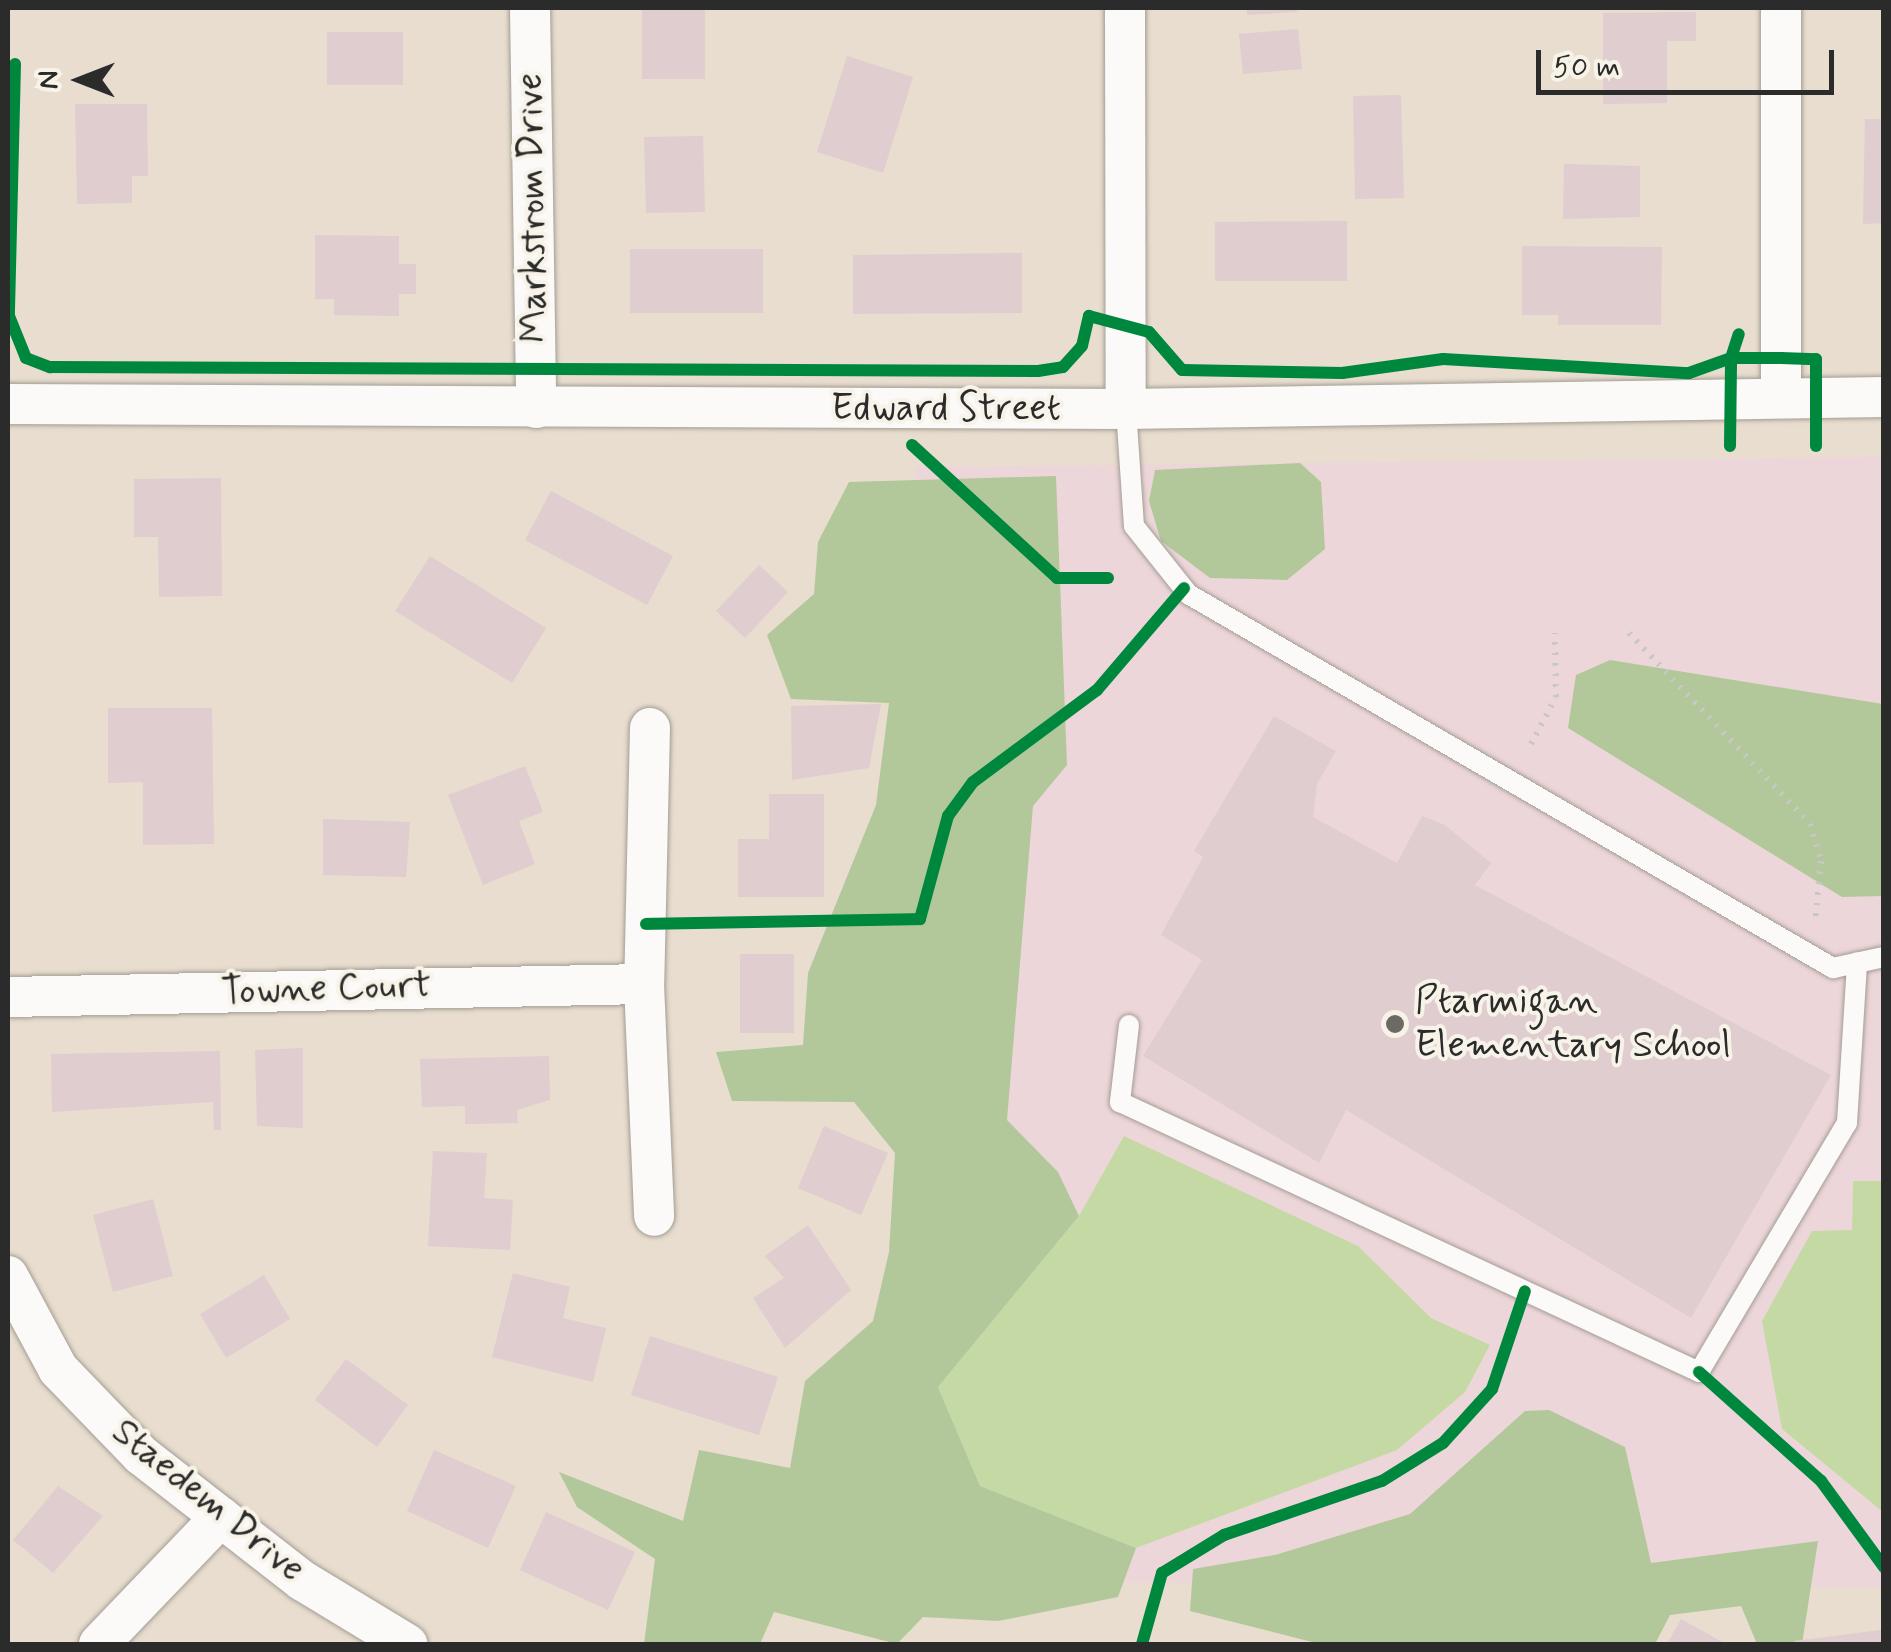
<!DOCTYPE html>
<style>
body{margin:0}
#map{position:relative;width:1891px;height:1652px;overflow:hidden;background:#e8ddce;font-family:Mynerve,sans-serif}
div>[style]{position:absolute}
.built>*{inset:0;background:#edd6d9}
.green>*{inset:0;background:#c5d9a4}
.forest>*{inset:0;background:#b2c89a}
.building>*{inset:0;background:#e0cdd0}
.path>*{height:6px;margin-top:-3px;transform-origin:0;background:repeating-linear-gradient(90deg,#c9c7c3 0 2.5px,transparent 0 10.5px)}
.roads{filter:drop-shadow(0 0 2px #a39d95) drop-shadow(0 0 2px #a39d95)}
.lane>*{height:20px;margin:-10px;padding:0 10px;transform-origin:10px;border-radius:10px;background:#fcfaf8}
.street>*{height:40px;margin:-20px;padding:0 20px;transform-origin:20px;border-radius:20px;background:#fcfaf8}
.cycleway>*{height:12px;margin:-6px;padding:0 6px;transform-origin:6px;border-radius:6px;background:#00873e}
.dots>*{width:28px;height:28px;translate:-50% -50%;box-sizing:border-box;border:5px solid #f7f3e8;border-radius:50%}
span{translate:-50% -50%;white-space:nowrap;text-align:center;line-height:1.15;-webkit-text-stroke:8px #f7f3e8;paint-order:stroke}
.street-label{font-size:38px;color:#2b2b2b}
.poi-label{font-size:38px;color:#2b2b2b}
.left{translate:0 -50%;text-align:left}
.frame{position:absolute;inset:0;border:10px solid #2b2b2b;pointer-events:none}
.north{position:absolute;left:30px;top:30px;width:100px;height:100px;-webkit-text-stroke:8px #f7f3e8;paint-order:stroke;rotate:270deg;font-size:28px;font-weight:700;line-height:40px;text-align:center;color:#2b2b2b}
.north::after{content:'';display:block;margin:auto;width:35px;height:45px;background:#2b2b2b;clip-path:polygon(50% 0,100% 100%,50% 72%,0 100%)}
.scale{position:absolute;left:1536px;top:50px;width:298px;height:45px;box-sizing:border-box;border:5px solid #2b2b2b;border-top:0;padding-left:12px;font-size:30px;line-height:35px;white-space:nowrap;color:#2b2b2b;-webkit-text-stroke:8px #f7f3e8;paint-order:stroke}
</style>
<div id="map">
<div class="built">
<div style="clip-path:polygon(1883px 457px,1883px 1588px,896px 1581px,916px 467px)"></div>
</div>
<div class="green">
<div style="clip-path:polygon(1124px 1136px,1358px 1246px,1431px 1318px,1490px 1345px,1465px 1392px,1397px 1450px,1136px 1548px,980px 1486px,938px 1387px,1079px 1216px)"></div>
<div style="clip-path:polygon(1853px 1181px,1883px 1181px,1883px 1512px,1782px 1429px,1762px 1321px,1812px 1231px,1852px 1230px)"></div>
</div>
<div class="forest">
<div style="clip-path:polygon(1300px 463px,1321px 482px,1325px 549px,1287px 580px,1210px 578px,1161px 541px,1149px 501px,1155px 470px)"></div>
<div style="clip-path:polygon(1056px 476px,1067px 765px,1033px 806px,1007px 1120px,1058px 1172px,1079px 1216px,938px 1387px,980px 1486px,1136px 1548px,1118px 1597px,998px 1621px,923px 1617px,897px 1644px,774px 1612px,760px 1644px,644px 1644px,655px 1559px,577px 1507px,559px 1472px,683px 1521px,699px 1450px,790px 1468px,805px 1381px,873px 1321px,889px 1252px,895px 1153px,854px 1102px,732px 1101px,716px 1052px,803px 1045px,808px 973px,876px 805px,889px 703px,791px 699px,767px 635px,814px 594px,818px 542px,849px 482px)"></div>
<div style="clip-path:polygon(1610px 660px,1883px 704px,1883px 896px,1842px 897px,1568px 728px,1576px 675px)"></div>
<div style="clip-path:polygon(1549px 1410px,1625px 1447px,1651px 1563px,1818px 1541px,1802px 1644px,1757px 1644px,1741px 1606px,1670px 1615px,1655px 1644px,1320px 1644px,1190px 1611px,1193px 1569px,1275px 1555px,1410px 1514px,1525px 1411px)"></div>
</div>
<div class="building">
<div style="clip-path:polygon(642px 8px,705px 8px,705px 79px,642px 79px)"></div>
<div style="clip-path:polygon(1247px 8px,1297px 8px,1297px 12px,1247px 15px)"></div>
<div style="clip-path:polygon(1696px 12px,1696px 41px,1667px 41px,1667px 103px,1603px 104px,1603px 13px)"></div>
<div style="clip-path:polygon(1298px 29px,1302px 69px,1243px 74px,1239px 34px)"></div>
<div style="clip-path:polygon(327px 32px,403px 32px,403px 85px,327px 85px)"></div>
<div style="clip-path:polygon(847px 56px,913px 77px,883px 173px,817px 152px)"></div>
<div style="clip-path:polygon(1401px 95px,1404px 198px,1355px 199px,1353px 96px)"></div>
<div style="clip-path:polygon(75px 104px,147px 104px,148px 176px,132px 176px,132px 203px,77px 204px)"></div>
<div style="clip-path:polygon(1865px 119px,1884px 119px,1884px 223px,1863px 224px)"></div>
<div style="clip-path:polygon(703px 136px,705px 212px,646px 213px,644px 137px)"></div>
<div style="clip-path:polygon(1564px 164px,1640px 166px,1640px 217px,1563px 219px)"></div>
<div style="clip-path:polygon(1347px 221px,1347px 281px,1215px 281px,1215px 222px)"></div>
<div style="clip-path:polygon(315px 235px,399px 236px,399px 264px,416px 264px,416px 294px,399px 294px,399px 316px,334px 315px,334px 299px,315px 299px)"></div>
<div style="clip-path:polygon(1522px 246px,1662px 247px,1661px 325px,1558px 325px,1558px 315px,1522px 315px)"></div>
<div style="clip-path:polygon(630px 249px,763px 249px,763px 313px,630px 313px)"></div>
<div style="clip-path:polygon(1022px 253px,1022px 313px,853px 314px,853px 255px)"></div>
<div style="clip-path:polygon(221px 478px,222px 596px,159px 597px,158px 537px,134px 537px,134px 479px)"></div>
<div style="clip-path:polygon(551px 491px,673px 556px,647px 605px,525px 540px)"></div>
<div style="clip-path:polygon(430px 556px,546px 628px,512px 683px,395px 611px)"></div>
<div style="clip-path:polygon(759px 565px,788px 592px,745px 638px,716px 611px)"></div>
<div style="clip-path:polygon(881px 704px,869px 768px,792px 780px,791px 706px)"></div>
<div style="clip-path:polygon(108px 708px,212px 708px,214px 844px,143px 845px,143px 782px,108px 783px)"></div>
<div style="clip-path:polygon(1274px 716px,1336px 751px,1317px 784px,1313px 817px,1397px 863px,1422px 816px,1445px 825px,1491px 863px,1475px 885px,1831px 1075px,1691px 1318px,1346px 1110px,1319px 1163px,1143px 1056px,1202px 960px,1161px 935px,1203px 857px,1194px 851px)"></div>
<div style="clip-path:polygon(525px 766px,543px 812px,519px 821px,535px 864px,483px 885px,448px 795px)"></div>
<div style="clip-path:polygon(769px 794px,824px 794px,824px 897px,738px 897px,738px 839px,769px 839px)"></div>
<div style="clip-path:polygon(323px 819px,410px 822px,406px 877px,323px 875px)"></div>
<div style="clip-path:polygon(740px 954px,794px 954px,794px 1033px,740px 1033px)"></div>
<div style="clip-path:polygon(303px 1048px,303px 1128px,257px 1126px,255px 1050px)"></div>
<div style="clip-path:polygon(220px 1051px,221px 1130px,214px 1130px,213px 1102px,52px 1112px,51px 1054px)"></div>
<div style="clip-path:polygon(549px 1056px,550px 1100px,517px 1110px,518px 1123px,465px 1124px,465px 1106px,422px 1107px,420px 1059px)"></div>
<div style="clip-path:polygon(824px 1126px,888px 1153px,861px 1215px,798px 1188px)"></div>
<div style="clip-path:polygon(433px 1151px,487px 1153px,484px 1198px,513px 1200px,510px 1250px,428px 1246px)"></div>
<div style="clip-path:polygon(153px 1199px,173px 1276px,113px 1292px,93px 1215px)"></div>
<div style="clip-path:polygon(808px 1225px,851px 1290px,785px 1348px,753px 1298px,784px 1278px,765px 1256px)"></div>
<div style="clip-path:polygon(513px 1273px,570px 1287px,563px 1318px,606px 1328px,593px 1382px,492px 1357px)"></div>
<div style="clip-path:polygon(264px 1275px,290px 1319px,226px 1358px,200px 1314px)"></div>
<div style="clip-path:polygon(650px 1336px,778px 1377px,759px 1435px,631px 1395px)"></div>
<div style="clip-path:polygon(346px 1359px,408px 1405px,377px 1447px,315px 1400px)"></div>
<div style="clip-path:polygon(434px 1450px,516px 1486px,488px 1548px,407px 1511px)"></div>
<div style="clip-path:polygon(58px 1486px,103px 1516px,53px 1573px,13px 1540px)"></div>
<div style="clip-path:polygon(546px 1512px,635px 1552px,608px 1610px,520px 1570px)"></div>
<div style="clip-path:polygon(1681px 1619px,1726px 1644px,1667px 1644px)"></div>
<div style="clip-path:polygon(1881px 1630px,1882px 1644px,1795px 1644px,1794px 1641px)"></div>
</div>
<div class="path">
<div style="left:1629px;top:633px;width:263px;rotate:46.5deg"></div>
<div style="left:1810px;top:824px;width:39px;rotate:73deg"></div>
<div style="left:1821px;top:861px;width:62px;rotate:95.5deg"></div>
<div style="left:1531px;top:744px;width:53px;rotate:-62deg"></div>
<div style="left:1556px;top:697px;width:64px;rotate:-90.9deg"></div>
</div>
<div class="roads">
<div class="lane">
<div style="left:1126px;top:409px;width:117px;rotate:86.1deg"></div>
<div style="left:1134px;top:526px;width:87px;rotate:51.5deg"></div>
<div style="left:1188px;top:594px;width:746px;rotate:30.11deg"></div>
<div style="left:1833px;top:968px;width:52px;rotate:-12.2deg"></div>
<div style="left:1129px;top:1025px;width:78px;rotate:96.7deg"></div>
<div style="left:1120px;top:1102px;width:639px;rotate:25deg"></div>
<div style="left:1699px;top:1372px;width:290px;rotate:-59.3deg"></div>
<div style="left:1847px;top:1123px;width:161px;rotate:-86.4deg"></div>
</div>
<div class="street">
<div style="left:530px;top:8px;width:400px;rotate:89.1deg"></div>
<div style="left:1125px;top:8px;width:401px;rotate:89.9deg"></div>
<div style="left:1781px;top:8px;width:389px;rotate:90deg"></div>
<div style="left:8px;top:404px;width:1118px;rotate:0.26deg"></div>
<div style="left:1126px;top:409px;width:758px;rotate:-0.91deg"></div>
<div style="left:650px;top:728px;width:256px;rotate:91.3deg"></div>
<div style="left:644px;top:984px;width:232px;rotate:87.5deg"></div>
<div style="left:8px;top:997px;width:636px;rotate:-1.17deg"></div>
<div style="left:8px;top:1276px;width:106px;rotate:61.7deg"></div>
<div style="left:58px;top:1369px;width:120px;rotate:46deg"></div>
<div style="left:141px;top:1455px;width:205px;rotate:37.9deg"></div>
<div style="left:303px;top:1581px;width:122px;rotate:31.2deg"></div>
<div style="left:99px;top:1644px;width:176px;rotate:-46.2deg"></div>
</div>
</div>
<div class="cycleway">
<div style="left:15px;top:64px;width:252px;rotate:91.4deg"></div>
<div style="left:9px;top:316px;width:45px;rotate:68deg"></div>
<div style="left:26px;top:358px;width:26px;rotate:21deg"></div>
<div style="left:50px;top:367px;width:988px;rotate:0.23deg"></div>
<div style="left:1038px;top:371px;width:25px;rotate:-9deg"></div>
<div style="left:1063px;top:367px;width:28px;rotate:-48deg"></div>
<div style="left:1082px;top:346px;width:31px;rotate:-77deg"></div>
<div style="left:1089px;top:316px;width:62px;rotate:14.9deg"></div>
<div style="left:1149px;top:332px;width:50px;rotate:49deg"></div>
<div style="left:1182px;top:370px;width:160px;rotate:1.1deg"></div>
<div style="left:1342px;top:373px;width:102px;rotate:-7.9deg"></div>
<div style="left:1443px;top:359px;width:246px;rotate:3.3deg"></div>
<div style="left:1689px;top:373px;width:45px;rotate:-19.7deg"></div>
<div style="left:1731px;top:358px;width:25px;rotate:-72deg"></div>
<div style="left:912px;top:445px;width:197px;rotate:42.5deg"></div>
<div style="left:1057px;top:578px;width:51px"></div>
<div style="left:1730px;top:446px;width:88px;rotate:-89.3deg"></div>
<div style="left:1731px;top:358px;width:50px"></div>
<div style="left:1781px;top:358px;width:35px;rotate:2deg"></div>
<div style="left:1816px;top:359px;width:87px;rotate:90deg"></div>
<div style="left:646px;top:924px;width:274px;rotate:-1deg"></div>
<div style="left:920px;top:919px;width:107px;rotate:-74.8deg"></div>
<div style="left:948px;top:816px;width:42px;rotate:-53.7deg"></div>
<div style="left:973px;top:782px;width:154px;rotate:-36.6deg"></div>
<div style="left:1097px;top:690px;width:134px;rotate:-49.5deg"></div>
<div style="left:1699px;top:1372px;width:164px;rotate:41.8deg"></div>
<div style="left:1821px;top:1481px;width:107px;rotate:53.8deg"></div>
<div style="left:1142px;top:1644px;width:74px;rotate:-74.3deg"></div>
<div style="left:1162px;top:1573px;width:73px;rotate:-31.5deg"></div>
<div style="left:1224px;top:1535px;width:167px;rotate:-18.9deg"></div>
<div style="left:1382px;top:1481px;width:72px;rotate:-31.9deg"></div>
<div style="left:1443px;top:1443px;width:73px;rotate:-47.8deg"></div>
<div style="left:1492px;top:1389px;width:103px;rotate:-71.4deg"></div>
</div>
<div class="dots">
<div style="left:1395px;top:1024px;background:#6d6964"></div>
</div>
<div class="street-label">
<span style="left:533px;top:208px;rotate:-91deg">Markstrom Drive</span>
<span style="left:946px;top:409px">Edward Street</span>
<span style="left:326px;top:989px;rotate:-2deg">Towne Court</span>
<span style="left:208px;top:1501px;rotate:39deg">Staedem Drive</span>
</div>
<div class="poi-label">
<span class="left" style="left:1415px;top:1024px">Ptarmigan<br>Elementary School</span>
</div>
<div class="frame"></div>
<div class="north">N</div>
<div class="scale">50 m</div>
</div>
